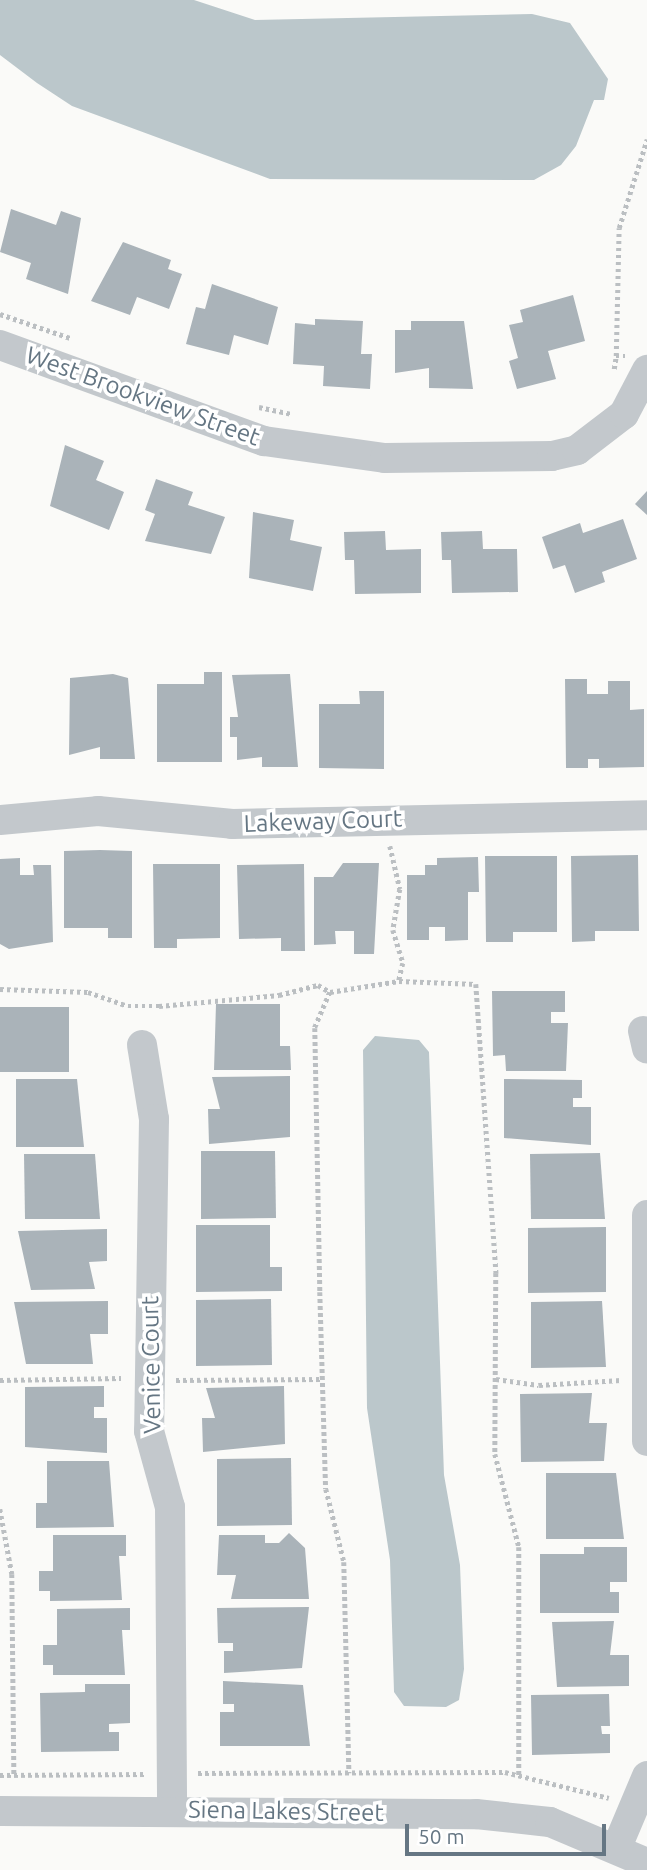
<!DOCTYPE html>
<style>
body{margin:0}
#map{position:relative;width:647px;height:1870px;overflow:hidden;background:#fafaf8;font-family:Ubuntu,sans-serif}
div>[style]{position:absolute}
.water>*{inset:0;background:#bbc7cb}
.building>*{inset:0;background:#aab3b9}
.path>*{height:4.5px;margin-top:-2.25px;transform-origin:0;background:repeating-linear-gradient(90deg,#bbbfc2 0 3.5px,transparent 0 7px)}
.minor>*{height:30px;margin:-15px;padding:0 15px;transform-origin:15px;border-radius:15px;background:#c3c8cc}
span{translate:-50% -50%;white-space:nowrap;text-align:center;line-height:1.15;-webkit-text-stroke:7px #fff;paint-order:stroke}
.street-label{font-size:24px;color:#657683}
.scale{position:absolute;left:405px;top:1824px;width:201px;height:32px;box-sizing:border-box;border:4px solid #657683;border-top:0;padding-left:9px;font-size:21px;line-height:24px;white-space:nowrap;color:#657683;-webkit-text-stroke:5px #fff;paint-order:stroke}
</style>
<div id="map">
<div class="water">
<div style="clip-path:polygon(0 0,194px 0,255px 20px,532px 14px,570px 23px,608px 79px,604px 100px,594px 100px,576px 146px,561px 165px,534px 180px,270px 179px,72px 106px,37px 83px,0 55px)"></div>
<div style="clip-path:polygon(375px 1036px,419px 1040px,429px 1052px,444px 1475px,460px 1565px,464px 1669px,459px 1700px,446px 1707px,404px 1706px,394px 1692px,390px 1560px,367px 1408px,363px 1050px)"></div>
</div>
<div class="building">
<div style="clip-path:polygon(11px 209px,56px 225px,61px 211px,81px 218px,68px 294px,26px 279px,31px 263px,0 252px)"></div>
<div style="clip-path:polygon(123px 242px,171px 260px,168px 269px,182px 274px,169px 309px,137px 297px,130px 315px,91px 301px)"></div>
<div style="clip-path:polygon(212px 284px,278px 307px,268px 345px,234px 335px,229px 355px,186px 344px,196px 307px,205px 309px)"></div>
<div style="clip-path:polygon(573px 295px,585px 341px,548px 351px,556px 379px,517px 389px,509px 361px,518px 358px,509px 325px,523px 322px,520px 310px)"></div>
<div style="clip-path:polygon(315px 319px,363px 321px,361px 354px,372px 354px,370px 389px,323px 386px,324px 366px,293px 364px,295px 323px,315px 325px)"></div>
<div style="clip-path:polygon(411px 321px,464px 321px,473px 389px,429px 388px,429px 368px,395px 373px,395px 330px,411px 330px)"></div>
<div style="clip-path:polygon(65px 445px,104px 461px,96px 480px,124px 492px,109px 530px,50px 506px)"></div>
<div style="clip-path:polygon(156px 479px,193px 492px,188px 505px,225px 517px,211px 554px,145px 541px,155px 514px,145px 510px)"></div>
<div style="clip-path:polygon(647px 491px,647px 515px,635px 504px)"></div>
<div style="clip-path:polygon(253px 512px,294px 520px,290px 540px,322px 547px,313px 591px,249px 578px)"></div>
<div style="clip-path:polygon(623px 519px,637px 559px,602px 572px,605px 582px,575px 593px,565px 565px,553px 569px,542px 537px,580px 523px,583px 533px)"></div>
<div style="clip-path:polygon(385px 531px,386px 550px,421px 549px,421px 593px,355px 594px,354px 560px,345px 560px,344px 532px)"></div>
<div style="clip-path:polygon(482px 531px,483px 549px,517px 549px,518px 592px,452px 593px,451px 560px,442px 560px,441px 532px)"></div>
<div style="clip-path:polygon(204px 672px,222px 672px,222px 762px,157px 762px,157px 684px,204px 684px)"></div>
<div style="clip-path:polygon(113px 674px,128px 678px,135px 759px,100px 759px,100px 747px,69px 755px,70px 678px)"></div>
<div style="clip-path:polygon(290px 674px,298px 767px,262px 767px,262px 757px,237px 760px,237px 737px,230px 737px,230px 717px,238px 717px,232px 675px)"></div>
<div style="clip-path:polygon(565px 679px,587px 679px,587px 694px,608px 694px,608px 681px,630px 681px,630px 710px,644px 709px,644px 767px,599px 768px,599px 759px,588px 759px,588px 768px,566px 768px)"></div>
<div style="clip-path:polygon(359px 691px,384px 691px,384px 769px,319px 768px,319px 704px,360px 704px)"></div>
<div style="clip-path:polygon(100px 850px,132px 851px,132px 938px,108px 938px,108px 928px,64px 928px,64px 851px)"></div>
<div style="clip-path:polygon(638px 855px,639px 931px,595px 931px,595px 941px,572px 942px,571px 856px)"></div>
<div style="clip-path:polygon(485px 856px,557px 856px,557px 932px,513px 932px,513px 942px,486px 942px)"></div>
<div style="clip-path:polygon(478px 857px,479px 892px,468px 892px,468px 940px,445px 941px,445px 927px,429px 927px,429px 940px,407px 940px,407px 875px,425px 875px,425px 865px,437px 865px,437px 858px)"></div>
<div style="clip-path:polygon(20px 858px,20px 875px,34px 875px,33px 865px,51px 865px,53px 942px,9px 949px,0 944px,0 859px)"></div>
<div style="clip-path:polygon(343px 863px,379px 863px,374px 954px,354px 954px,354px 931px,335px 931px,336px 944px,314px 945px,314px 877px,333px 877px)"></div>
<div style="clip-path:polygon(153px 864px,220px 864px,220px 938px,177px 939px,177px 948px,154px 948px)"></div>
<div style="clip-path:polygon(304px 864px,305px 951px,281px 951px,281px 938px,239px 939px,237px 865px)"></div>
<div style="clip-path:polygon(492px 991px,565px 991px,565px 1012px,551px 1012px,551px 1023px,568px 1023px,566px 1071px,506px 1071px,505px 1055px,493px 1056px)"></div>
<div style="clip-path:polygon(216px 1004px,280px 1004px,280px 1046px,290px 1046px,291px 1070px,214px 1070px)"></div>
<div style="clip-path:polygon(0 1007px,69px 1007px,69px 1072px,0 1072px)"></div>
<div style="clip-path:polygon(290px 1076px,290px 1137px,209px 1144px,208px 1109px,220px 1109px,212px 1077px)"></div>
<div style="clip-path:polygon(16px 1079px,77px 1079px,84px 1147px,16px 1147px)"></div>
<div style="clip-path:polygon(504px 1079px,582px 1080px,582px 1098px,573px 1098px,573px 1107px,591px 1107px,591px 1145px,504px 1138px)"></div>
<div style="clip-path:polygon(201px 1151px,275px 1151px,276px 1218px,201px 1219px)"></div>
<div style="clip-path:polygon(600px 1153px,605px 1219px,531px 1219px,530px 1154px)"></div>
<div style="clip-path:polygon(24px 1154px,95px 1154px,100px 1219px,25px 1219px)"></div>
<div style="clip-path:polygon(196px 1225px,270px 1225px,270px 1267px,282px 1267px,282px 1291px,196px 1292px)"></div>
<div style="clip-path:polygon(606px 1227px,606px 1292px,528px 1293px,528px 1228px)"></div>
<div style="clip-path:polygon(107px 1229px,107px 1261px,89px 1262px,95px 1289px,31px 1290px,18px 1231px)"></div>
<div style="clip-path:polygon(271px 1299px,272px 1365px,196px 1366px,196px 1300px)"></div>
<div style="clip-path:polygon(108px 1301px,108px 1334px,90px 1334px,93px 1364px,26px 1364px,14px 1302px)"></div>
<div style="clip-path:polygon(602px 1301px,606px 1367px,531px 1368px,531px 1302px)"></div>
<div style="clip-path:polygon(104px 1386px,104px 1407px,94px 1407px,94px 1418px,107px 1418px,107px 1453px,25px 1447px,25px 1387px)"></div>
<div style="clip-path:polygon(284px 1386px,285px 1444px,203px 1452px,202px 1418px,215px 1418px,206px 1388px)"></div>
<div style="clip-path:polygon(592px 1393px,589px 1423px,607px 1423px,604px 1461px,521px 1462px,520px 1394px)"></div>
<div style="clip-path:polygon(291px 1458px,292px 1525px,217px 1526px,217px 1459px)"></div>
<div style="clip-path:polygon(47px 1461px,109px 1461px,114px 1527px,36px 1528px,36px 1503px,47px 1503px)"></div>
<div style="clip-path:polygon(546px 1473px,616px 1473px,624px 1539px,546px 1539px)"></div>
<div style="clip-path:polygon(289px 1533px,305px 1548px,309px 1599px,231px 1599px,236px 1575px,217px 1575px,219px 1535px,265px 1535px,265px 1543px,279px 1543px)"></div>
<div style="clip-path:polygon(53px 1535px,126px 1535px,126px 1556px,119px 1556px,122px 1600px,50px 1601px,50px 1591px,39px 1591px,39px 1571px,53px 1571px)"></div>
<div style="clip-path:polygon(584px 1547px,627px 1547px,627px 1582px,610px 1582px,610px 1592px,619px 1592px,619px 1613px,540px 1613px,540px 1554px,584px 1554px)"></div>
<div style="clip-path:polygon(309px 1607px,302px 1668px,224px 1673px,224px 1651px,233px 1651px,233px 1643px,218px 1643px,217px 1608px)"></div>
<div style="clip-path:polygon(130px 1608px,130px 1630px,122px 1630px,125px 1675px,53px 1675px,53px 1665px,43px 1665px,43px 1645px,57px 1645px,57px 1609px)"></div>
<div style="clip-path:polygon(614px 1621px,610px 1655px,629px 1655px,629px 1686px,557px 1687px,552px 1622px)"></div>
<div style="clip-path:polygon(223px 1681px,303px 1685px,310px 1746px,220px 1746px,220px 1712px,234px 1712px,234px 1704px,223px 1704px)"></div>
<div style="clip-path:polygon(85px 1684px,130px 1684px,130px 1723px,109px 1724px,109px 1732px,119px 1732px,119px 1751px,41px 1752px,40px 1693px,85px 1692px)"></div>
<div style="clip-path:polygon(609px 1694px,610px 1726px,601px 1726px,602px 1734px,610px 1734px,610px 1753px,532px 1755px,531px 1695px)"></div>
</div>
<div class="path">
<div style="left:0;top:314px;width:74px;rotate:18.9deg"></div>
<div style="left:616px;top:356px;width:128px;rotate:-88.7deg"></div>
<div style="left:619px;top:228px;width:93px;rotate:-72.5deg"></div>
<div style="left:614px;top:369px;width:13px;rotate:-81deg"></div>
<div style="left:616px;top:356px;width:9px"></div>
<div style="left:259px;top:407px;width:33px;rotate:12deg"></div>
<div style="left:390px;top:846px;width:44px;rotate:76.9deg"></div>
<div style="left:400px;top:889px;width:42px;rotate:99.7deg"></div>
<div style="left:393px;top:930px;width:34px;rotate:73deg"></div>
<div style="left:403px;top:963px;width:18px;rotate:103deg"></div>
<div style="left:0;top:989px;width:88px;rotate:2deg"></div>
<div style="left:88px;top:992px;width:42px;rotate:19.3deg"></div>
<div style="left:128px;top:1006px;width:31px"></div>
<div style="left:159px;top:1006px;width:121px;rotate:-5.2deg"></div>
<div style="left:279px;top:995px;width:40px;rotate:-14.4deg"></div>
<div style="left:318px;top:985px;width:14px;rotate:30deg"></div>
<div style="left:330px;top:992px;width:70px;rotate:-9.1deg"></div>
<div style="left:399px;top:981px;width:77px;rotate:2.2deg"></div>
<div style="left:476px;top:984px;width:290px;rotate:86deg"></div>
<div style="left:496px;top:1273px;width:181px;rotate:90.3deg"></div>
<div style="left:495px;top:1454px;width:96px;rotate:75.5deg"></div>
<div style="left:519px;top:1547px;width:228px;rotate:90deg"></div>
<div style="left:330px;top:992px;width:39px;rotate:113deg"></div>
<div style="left:315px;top:1028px;width:264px;rotate:88.9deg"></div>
<div style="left:320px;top:1292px;width:197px;rotate:88.3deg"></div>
<div style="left:326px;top:1489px;width:75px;rotate:76.1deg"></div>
<div style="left:344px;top:1562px;width:211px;rotate:88.6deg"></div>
<div style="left:496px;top:1379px;width:43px;rotate:7.9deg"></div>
<div style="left:539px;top:1385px;width:82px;rotate:-3.5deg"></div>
<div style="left:0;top:1380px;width:121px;rotate:-0.9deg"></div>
<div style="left:176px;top:1380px;width:146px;rotate:-0.4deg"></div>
<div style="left:0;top:1509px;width:66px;rotate:79.5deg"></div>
<div style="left:12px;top:1574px;width:200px;rotate:89.4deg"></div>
<div style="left:198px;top:1773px;width:307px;rotate:-0.2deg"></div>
<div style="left:505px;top:1772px;width:107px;rotate:14deg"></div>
<div style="left:0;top:1775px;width:147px;rotate:-0.4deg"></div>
</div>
<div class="minor">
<div style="left:0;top:345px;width:281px;rotate:20deg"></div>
<div style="left:264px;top:441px;width:122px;rotate:8deg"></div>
<div style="left:385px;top:458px;width:167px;rotate:-0.7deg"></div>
<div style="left:552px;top:456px;width:26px;rotate:-13deg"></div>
<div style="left:577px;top:450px;width:59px;rotate:-37.5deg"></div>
<div style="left:624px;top:414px;width:50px;rotate:-62.4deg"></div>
<div style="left:0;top:820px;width:98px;rotate:-5.2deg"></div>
<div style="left:98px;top:811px;width:135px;rotate:5.5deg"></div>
<div style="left:232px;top:824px;width:415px;rotate:-1.2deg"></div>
<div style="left:643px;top:1031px;width:18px;rotate:77deg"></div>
<div style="left:142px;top:1045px;width:75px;rotate:80.8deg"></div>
<div style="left:154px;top:1119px;width:312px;rotate:90.9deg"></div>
<div style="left:149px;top:1431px;width:79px;rotate:74.6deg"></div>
<div style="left:170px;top:1507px;width:302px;rotate:89.6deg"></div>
<div style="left:647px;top:1215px;width:226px;rotate:90deg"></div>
<div style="left:0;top:1811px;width:476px;rotate:0.4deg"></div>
<div style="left:476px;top:1814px;width:74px;rotate:6.2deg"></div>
<div style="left:550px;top:1822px;width:105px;rotate:22.9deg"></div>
<div style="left:617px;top:1847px;width:77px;rotate:-67.1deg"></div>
</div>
<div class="street-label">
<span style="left:143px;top:396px;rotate:20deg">West Brookview Street</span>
<span style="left:323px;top:821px;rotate:-2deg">Lakeway Court</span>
<span style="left:151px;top:1365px;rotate:-91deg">Venice Court</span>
<span style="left:286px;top:1811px;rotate:1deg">Siena Lakes Street</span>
</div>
<div class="scale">50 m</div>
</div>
